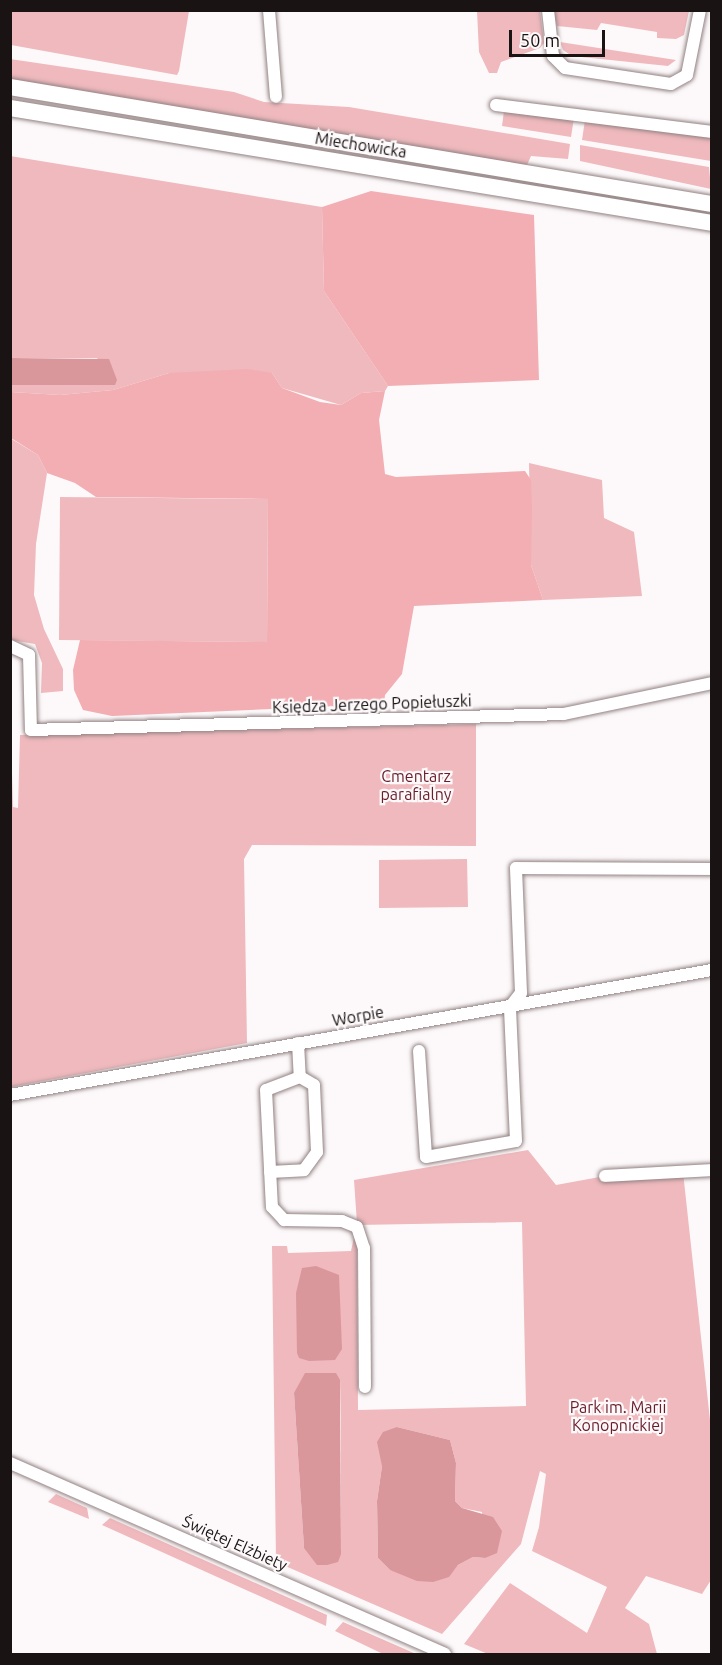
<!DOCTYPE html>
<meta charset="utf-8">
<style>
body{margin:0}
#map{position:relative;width:722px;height:1665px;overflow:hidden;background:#fdf9fa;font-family:Ubuntu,sans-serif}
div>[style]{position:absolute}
.green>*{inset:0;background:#efb9bd}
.forest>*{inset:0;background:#f2aeb3}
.water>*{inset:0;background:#d9979c}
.roads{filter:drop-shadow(0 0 2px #928182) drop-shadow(0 0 2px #928182)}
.street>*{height:12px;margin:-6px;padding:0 6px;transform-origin:6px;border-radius:6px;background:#fff}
.secondary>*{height:16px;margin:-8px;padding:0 8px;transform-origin:8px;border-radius:8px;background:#fff}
span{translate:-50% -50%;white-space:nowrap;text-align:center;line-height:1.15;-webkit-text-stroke:4.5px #fdf9fa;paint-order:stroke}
.street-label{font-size:16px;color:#191313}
.park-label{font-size:16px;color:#691c2a}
.frame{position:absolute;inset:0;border:12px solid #191313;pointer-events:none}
.scale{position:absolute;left:509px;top:30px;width:96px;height:27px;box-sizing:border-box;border:3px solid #191313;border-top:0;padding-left:8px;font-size:18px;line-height:21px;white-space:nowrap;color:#191313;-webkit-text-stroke:4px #fdf9fa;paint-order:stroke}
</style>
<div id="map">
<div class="green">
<div style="clip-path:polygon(10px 11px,189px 11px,179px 71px,177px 75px,11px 45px)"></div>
<div style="clip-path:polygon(477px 11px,540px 11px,544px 43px,540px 48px,501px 62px,497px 73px,489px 73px,479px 52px)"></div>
<div style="clip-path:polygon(553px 11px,689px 11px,684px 35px,676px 39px,657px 38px,657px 32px,601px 23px,597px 30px,557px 26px)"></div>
<div style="clip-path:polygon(560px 42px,676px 60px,668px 66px,572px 56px,563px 50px)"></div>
<div style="clip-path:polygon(10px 59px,234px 92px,264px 102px,349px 107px,570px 144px,568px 159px,531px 156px,527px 165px,11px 80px)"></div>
<div style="clip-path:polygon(504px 111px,574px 118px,571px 137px,502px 126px)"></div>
<div style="clip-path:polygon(585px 120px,711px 135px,711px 161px,582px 140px)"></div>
<div style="clip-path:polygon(580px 145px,709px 167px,711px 189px,580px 161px)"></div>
<div style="clip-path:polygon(10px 156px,322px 207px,324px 291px,388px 386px,385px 391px,361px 393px,341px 405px,282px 388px,272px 373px,169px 373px,113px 390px,60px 395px,11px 392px,11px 385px,114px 385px,97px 358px,11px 358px)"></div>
<div style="clip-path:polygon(10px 438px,38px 455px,47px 473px,36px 544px,34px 595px,44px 629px,63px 669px,63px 691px,41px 693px,42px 663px,35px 644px,11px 640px)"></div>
<div style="clip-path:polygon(529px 463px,602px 480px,604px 518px,634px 532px,642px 596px,543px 600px,531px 565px)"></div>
<div style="clip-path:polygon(60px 497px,268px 499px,267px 642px,59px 640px)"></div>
<div style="clip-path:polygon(10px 703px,13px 807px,18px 808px,20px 735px,476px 724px,476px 846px,252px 845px,244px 859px,247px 1043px,11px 1087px)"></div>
<div style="clip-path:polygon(467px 859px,468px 907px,379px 908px,379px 860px)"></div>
<div style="clip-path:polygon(evenodd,528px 1150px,556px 1185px,605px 1176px,683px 1172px,711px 1429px,711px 1580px,702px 1594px,646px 1576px,625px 1608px,649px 1624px,657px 1654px,488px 1654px,464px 1644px,510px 1583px,587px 1633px,607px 1587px,532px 1551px,539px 1527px,546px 1474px,540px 1471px,521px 1544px,442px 1634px,276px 1562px,272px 1246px,287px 1246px,288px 1253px,351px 1251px,357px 1224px,354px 1180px,528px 1150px,522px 1222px,526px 1406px,358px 1410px,357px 1225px,522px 1222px,528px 1150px,340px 1380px,341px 1419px,341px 1554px,304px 1548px,294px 1393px,340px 1380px,528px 1150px,397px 1427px,450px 1440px,456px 1463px,455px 1501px,462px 1508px,482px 1512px,485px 1558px,473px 1557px,458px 1565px,448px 1577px,390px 1570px,378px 1558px,377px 1501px,382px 1466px,397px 1427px)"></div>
<div style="clip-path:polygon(56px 1494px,87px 1508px,89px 1519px,48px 1502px)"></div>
<div style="clip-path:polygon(110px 1518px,327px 1615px,326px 1626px,102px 1525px)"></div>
<div style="clip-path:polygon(343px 1622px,416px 1654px,383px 1654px,335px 1631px)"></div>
</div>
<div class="forest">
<div style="clip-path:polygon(371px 191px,534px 215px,539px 380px,388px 386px,324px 291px,322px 207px)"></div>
<div style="clip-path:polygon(248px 369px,272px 373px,282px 388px,320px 402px,341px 405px,361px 393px,385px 391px,379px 420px,385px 474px,396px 477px,525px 471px,531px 480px,532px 508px,531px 565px,543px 600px,414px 606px,402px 674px,385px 695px,384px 704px,112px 716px,83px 710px,74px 690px,73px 670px,80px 640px,267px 642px,268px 499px,96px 497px,75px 483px,47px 473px,38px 455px,11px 438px,11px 392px,60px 395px,113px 390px,169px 373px)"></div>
</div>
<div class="water">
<div style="clip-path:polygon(11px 358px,109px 359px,117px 380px,115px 385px,11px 385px)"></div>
<div style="clip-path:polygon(316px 1266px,339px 1275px,342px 1349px,335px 1360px,309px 1361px,299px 1358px,297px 1353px,296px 1293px,302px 1268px)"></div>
<div style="clip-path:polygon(305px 1373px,336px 1373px,340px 1380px,341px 1554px,338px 1562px,327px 1565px,317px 1565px,304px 1548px,294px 1393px)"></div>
<div style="clip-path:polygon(397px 1427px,450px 1440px,456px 1463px,455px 1501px,462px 1508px,493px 1517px,502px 1531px,497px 1553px,485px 1558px,473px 1557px,458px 1565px,449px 1577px,433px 1582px,417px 1581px,390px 1570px,378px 1558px,377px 1501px,382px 1466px,377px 1442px,383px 1432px)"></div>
</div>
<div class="roads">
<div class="street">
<div style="left:269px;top:10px;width:87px;rotate:85.4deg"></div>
<div style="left:548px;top:10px;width:46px;rotate:83.8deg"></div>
<div style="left:553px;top:56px;width:17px;rotate:45deg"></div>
<div style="left:565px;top:68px;width:107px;rotate:8.6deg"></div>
<div style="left:671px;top:84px;width:18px;rotate:-29deg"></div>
<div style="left:687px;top:75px;width:66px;rotate:-78.7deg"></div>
<div style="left:496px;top:105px;width:218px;rotate:7.1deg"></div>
<div style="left:10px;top:646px;width:21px;rotate:25deg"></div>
<div style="left:29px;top:655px;width:75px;rotate:88.5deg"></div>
<div style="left:31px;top:730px;width:533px;rotate:-1.72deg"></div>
<div style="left:564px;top:714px;width:151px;rotate:-11.8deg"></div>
<div style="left:298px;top:1043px;width:34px;rotate:87deg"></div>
<div style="left:300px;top:1077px;width:36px;rotate:159deg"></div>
<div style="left:266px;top:1090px;width:117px;rotate:87.1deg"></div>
<div style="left:272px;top:1207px;width:18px;rotate:47deg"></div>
<div style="left:284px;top:1220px;width:58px;rotate:1deg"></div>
<div style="left:342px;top:1221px;width:16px;rotate:22deg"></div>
<div style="left:357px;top:1227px;width:22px;rotate:72deg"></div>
<div style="left:364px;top:1248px;width:139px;rotate:89.6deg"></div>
<div style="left:419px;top:1051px;width:106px;rotate:86.2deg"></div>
<div style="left:426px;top:1157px;width:91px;rotate:-10.1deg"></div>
<div style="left:516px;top:1141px;width:134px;rotate:-92.6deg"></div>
<div style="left:510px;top:1007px;width:18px;rotate:-52deg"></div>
<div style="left:521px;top:993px;width:125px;rotate:-92.3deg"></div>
<div style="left:516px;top:868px;width:196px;rotate:0.3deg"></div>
<div style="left:10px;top:1095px;width:713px;rotate:-10.1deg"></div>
<div style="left:270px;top:1172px;width:34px;rotate:-3deg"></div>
<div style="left:304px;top:1170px;width:22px;rotate:-54deg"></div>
<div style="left:317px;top:1152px;width:67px;rotate:-92.6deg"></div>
<div style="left:314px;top:1085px;width:16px;rotate:-150deg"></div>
<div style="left:605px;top:1176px;width:107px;rotate:-3.2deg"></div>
<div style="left:10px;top:1463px;width:475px;rotate:23.7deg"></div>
</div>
<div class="secondary">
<div style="left:10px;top:87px;width:712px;rotate:9.46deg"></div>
<div style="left:10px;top:108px;width:711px;rotate:9.3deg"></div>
</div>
</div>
<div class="street-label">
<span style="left:361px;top:145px;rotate:9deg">Miechowicka</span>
<span style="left:372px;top:704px;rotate:-2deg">Księdza Jerzego Popiełuszki</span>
<span style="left:358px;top:1016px;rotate:-10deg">Worpie</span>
<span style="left:235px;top:1543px;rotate:24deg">Świętej Elżbiety</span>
</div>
<div class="park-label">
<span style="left:416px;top:785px">Cmentarz<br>parafialny</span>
<span style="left:618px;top:1416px">Park im. Marii<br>Konopnickiej</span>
</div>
<div class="frame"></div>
<div class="scale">50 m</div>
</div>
